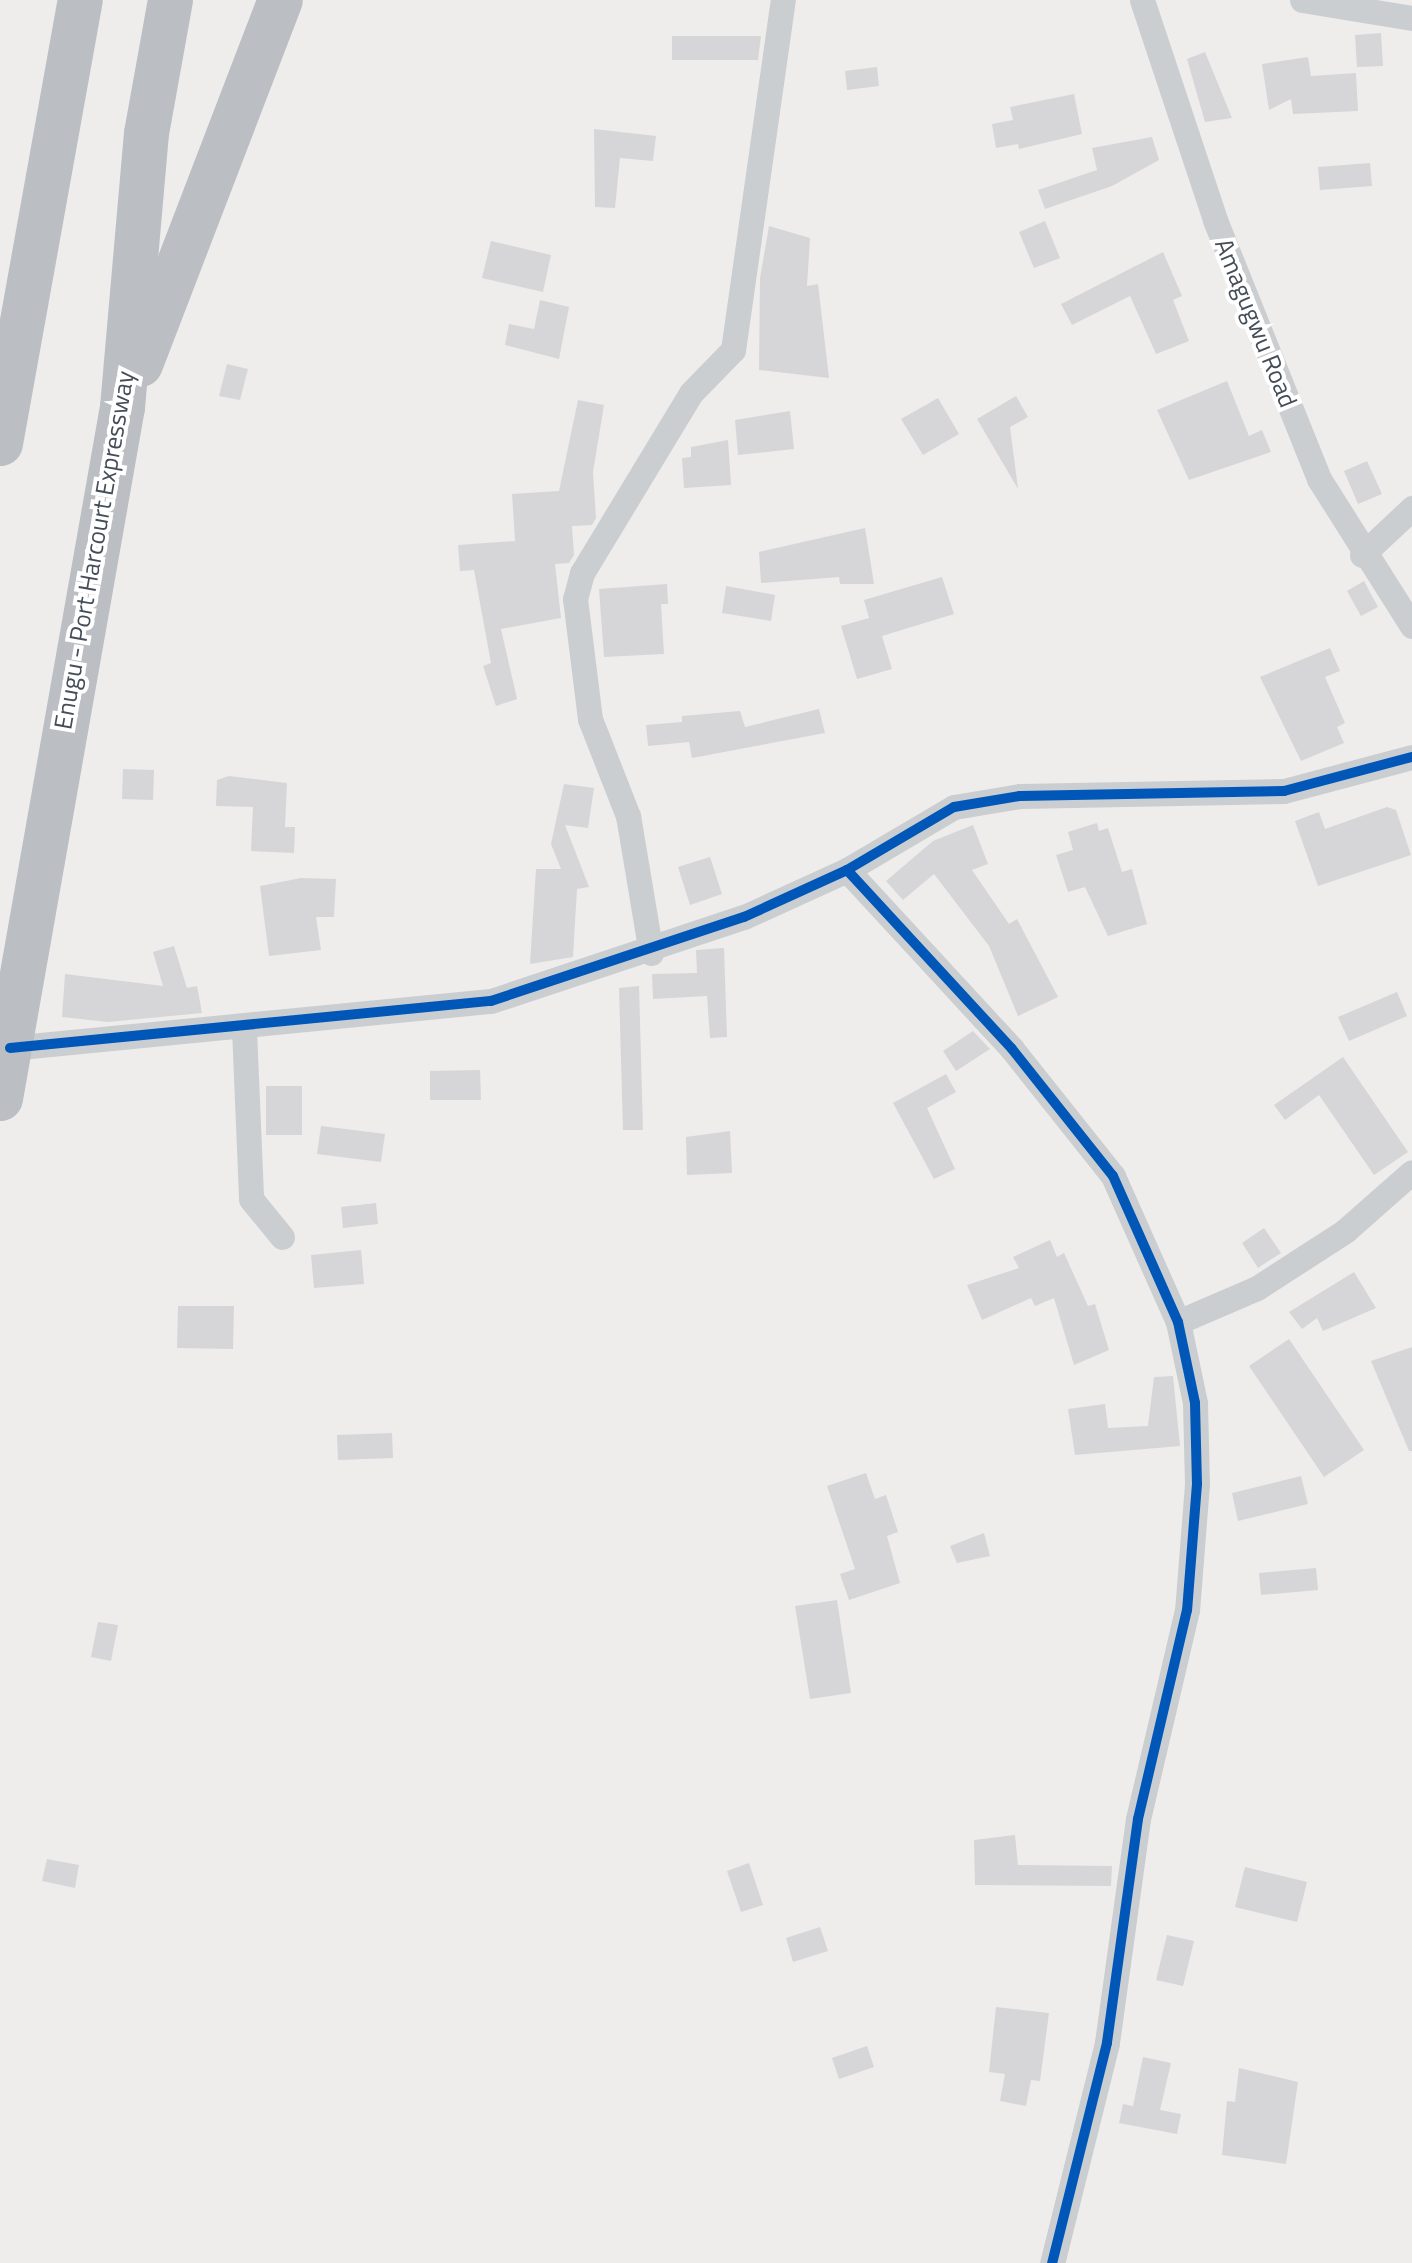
<!DOCTYPE html>
<style>
body{margin:0}
#map{position:relative;width:1412px;height:2263px;overflow:hidden;background:#eeedec;font-family:"Titillium Web",sans-serif}
div>[style]{position:absolute}
.building>*{inset:0;background:#d6d6d8}
.street>*{height:25px;margin:-12.5px;padding:0 12.5px;transform-origin:12.5px;border-radius:12.5px;background:#cbced0}
.highway>*{height:45px;margin:-22.5px;padding:0 22.5px;transform-origin:22.5px;border-radius:22.5px;background:#bbbfc4}
.cycleway>*{height:10px;margin:-5px;padding:0 5px;transform-origin:5px;border-radius:5px;background:#0057b8}
span{translate:-50% -50%;white-space:nowrap;text-align:center;line-height:1.15;-webkit-text-stroke:8px #fff;paint-order:stroke}
.street-label{font-size:25px;color:#444e59}
</style>
<div id="map">
<div class="building">
<div style="clip-path:polygon(1381px 33px,1383px 66px,1357px 67px,1355px 35px)"></div>
<div style="clip-path:polygon(672px 36px,761px 36px,758px 60px,672px 60px)"></div>
<div style="clip-path:polygon(1205px 52px,1232px 118px,1205px 122px,1187px 59px)"></div>
<div style="clip-path:polygon(1308px 57px,1311px 76px,1356px 73px,1358px 111px,1293px 114px,1291px 99px,1269px 110px,1262px 64px)"></div>
<div style="clip-path:polygon(877px 67px,879px 86px,847px 90px,845px 71px)"></div>
<div style="clip-path:polygon(1074px 94px,1082px 134px,1019px 149px,1018px 144px,996px 148px,992px 124px,1013px 120px,1010px 107px)"></div>
<div style="clip-path:polygon(594px 129px,656px 136px,653px 161px,620px 158px,615px 208px,595px 207px)"></div>
<div style="clip-path:polygon(1152px 137px,1159px 160px,1112px 186px,1045px 209px,1038px 190px,1097px 170px,1092px 148px)"></div>
<div style="clip-path:polygon(1370px 163px,1372px 186px,1320px 190px,1318px 167px)"></div>
<div style="clip-path:polygon(1045px 221px,1060px 258px,1034px 268px,1019px 232px)"></div>
<div style="clip-path:polygon(769px 226px,810px 238px,807px 286px,818px 284px,829px 378px,759px 370px,760px 278px)"></div>
<div style="clip-path:polygon(491px 241px,551px 255px,543px 292px,482px 278px)"></div>
<div style="clip-path:polygon(1163px 252px,1182px 296px,1173px 300px,1189px 341px,1156px 354px,1130px 296px,1072px 325px,1061px 304px)"></div>
<div style="clip-path:polygon(540px 300px,569px 307px,559px 359px,505px 345px,509px 324px,534px 329px)"></div>
<div style="clip-path:polygon(227px 364px,248px 369px,240px 400px,219px 396px)"></div>
<div style="clip-path:polygon(1227px 381px,1249px 436px,1262px 430px,1271px 452px,1189px 480px,1157px 410px)"></div>
<div style="clip-path:polygon(1016px 396px,1028px 417px,1010px 427px,1018px 489px,977px 419px)"></div>
<div style="clip-path:polygon(938px 398px,959px 434px,923px 455px,901px 419px)"></div>
<div style="clip-path:polygon(578px 400px,604px 405px,593px 472px,596px 518px,592px 525px,572px 526px,574px 555px,569px 563px,555px 564px,561px 618px,501px 629px,517px 699px,496px 706px,483px 666px,491px 663px,474px 570px,460px 571px,458px 545px,515px 541px,512px 494px,559px 491px)"></div>
<div style="clip-path:polygon(790px 411px,794px 449px,738px 455px,735px 420px)"></div>
<div style="clip-path:polygon(728px 440px,731px 485px,684px 488px,682px 458px,691px 457px,691px 447px)"></div>
<div style="clip-path:polygon(1367px 461px,1382px 494px,1358px 504px,1344px 471px)"></div>
<div style="clip-path:polygon(865px 528px,874px 584px,840px 584px,839px 577px,761px 583px,759px 552px)"></div>
<div style="clip-path:polygon(942px 577px,954px 614px,882px 636px,892px 669px,857px 679px,841px 626px,869px 618px,864px 600px)"></div>
<div style="clip-path:polygon(1364px 581px,1378px 607px,1361px 616px,1347px 591px)"></div>
<div style="clip-path:polygon(667px 584px,668px 604px,661px 604px,664px 654px,604px 657px,599px 589px)"></div>
<div style="clip-path:polygon(726px 586px,775px 595px,771px 621px,722px 613px)"></div>
<div style="clip-path:polygon(1330px 648px,1340px 671px,1325px 677px,1345px 723px,1337px 727px,1344px 743px,1301px 761px,1260px 677px)"></div>
<div style="clip-path:polygon(819px 709px,825px 733px,692px 758px,689px 742px,648px 746px,646px 725px,682px 722px,682px 716px,740px 711px,745px 727px)"></div>
<div style="clip-path:polygon(123px 769px,154px 770px,153px 800px,122px 799px)"></div>
<div style="clip-path:polygon(229px 776px,287px 783px,285px 827px,295px 827px,294px 853px,251px 851px,253px 807px,216px 806px,217px 780px)"></div>
<div style="clip-path:polygon(564px 784px,594px 788px,588px 828px,565px 825px,589px 887px,577px 889px,573px 957px,530px 964px,536px 869px,561px 869px,551px 844px)"></div>
<div style="clip-path:polygon(1387px 807px,1396px 810px,1411px 855px,1318px 886px,1295px 821px,1319px 812px,1325px 829px)"></div>
<div style="clip-path:polygon(1097px 823px,1099px 831px,1108px 828px,1122px 872px,1132px 869px,1147px 924px,1108px 936px,1085px 887px,1068px 892px,1056px 855px,1073px 850px,1068px 832px)"></div>
<div style="clip-path:polygon(973px 825px,988px 864px,972px 870px,1009px 924px,1017px 919px,1058px 997px,1018px 1016px,989px 946px,934px 874px,903px 900px,886px 881px,933px 841px)"></div>
<div style="clip-path:polygon(710px 857px,722px 894px,690px 905px,678px 867px)"></div>
<div style="clip-path:polygon(301px 878px,336px 879px,334px 917px,316px 917px,321px 950px,269px 956px,260px 886px)"></div>
<div style="clip-path:polygon(174px 946px,187px 988px,197px 986px,202px 1013px,108px 1022px,62px 1017px,65px 974px,163px 986px,153px 952px)"></div>
<div style="clip-path:polygon(724px 948px,727px 1037px,710px 1038px,707px 996px,653px 999px,652px 974px,697px 973px,696px 950px)"></div>
<div style="clip-path:polygon(639px 986px,643px 1130px,623px 1130px,619px 988px)"></div>
<div style="clip-path:polygon(1397px 992px,1407px 1016px,1349px 1041px,1338px 1017px)"></div>
<div style="clip-path:polygon(973px 1031px,990px 1049px,956px 1071px,943px 1051px)"></div>
<div style="clip-path:polygon(1343px 1057px,1408px 1152px,1374px 1175px,1319px 1095px,1285px 1120px,1274px 1105px)"></div>
<div style="clip-path:polygon(480px 1070px,481px 1100px,430px 1100px,430px 1071px)"></div>
<div style="clip-path:polygon(946px 1074px,956px 1092px,927px 1108px,955px 1169px,934px 1179px,893px 1103px)"></div>
<div style="clip-path:polygon(266px 1086px,302px 1086px,302px 1135px,266px 1135px)"></div>
<div style="clip-path:polygon(321px 1126px,385px 1134px,381px 1162px,317px 1154px)"></div>
<div style="clip-path:polygon(730px 1131px,732px 1173px,687px 1175px,686px 1137px)"></div>
<div style="clip-path:polygon(376px 1203px,378px 1224px,343px 1228px,341px 1207px)"></div>
<div style="clip-path:polygon(1264px 1228px,1281px 1253px,1258px 1268px,1242px 1243px)"></div>
<div style="clip-path:polygon(1050px 1240px,1057px 1257px,1064px 1253px,1088px 1306px,1095px 1304px,1109px 1350px,1074px 1365px,1054px 1298px,1035px 1306px,1031px 1298px,982px 1320px,967px 1285px,1019px 1268px,1013px 1257px)"></div>
<div style="clip-path:polygon(361px 1250px,364px 1284px,314px 1288px,311px 1255px)"></div>
<div style="clip-path:polygon(1354px 1272px,1376px 1308px,1323px 1331px,1317px 1318px,1302px 1329px,1289px 1312px)"></div>
<div style="clip-path:polygon(178px 1306px,234px 1306px,233px 1349px,177px 1348px)"></div>
<div style="clip-path:polygon(1289px 1339px,1364px 1450px,1324px 1477px,1249px 1366px)"></div>
<div style="clip-path:polygon(1412px 1347px,1412px 1451px,1409px 1451px,1371px 1361px)"></div>
<div style="clip-path:polygon(1173px 1376px,1180px 1446px,1075px 1455px,1068px 1409px,1105px 1404px,1108px 1428px,1148px 1426px,1154px 1377px)"></div>
<div style="clip-path:polygon(392px 1433px,393px 1458px,338px 1460px,337px 1435px)"></div>
<div style="clip-path:polygon(866px 1473px,875px 1499px,886px 1495px,898px 1532px,887px 1536px,900px 1583px,849px 1600px,840px 1574px,855px 1569px,827px 1486px)"></div>
<div style="clip-path:polygon(1301px 1476px,1308px 1504px,1238px 1521px,1232px 1493px)"></div>
<div style="clip-path:polygon(984px 1533px,990px 1556px,957px 1563px,950px 1546px)"></div>
<div style="clip-path:polygon(1316px 1568px,1318px 1590px,1261px 1595px,1259px 1573px)"></div>
<div style="clip-path:polygon(837px 1600px,851px 1693px,810px 1699px,795px 1606px)"></div>
<div style="clip-path:polygon(98px 1622px,118px 1625px,111px 1661px,91px 1657px)"></div>
<div style="clip-path:polygon(1015px 1835px,1018px 1865px,1112px 1866px,1111px 1886px,975px 1885px,974px 1840px)"></div>
<div style="clip-path:polygon(47px 1859px,79px 1865px,75px 1888px,42px 1881px)"></div>
<div style="clip-path:polygon(749px 1863px,763px 1905px,741px 1912px,727px 1871px)"></div>
<div style="clip-path:polygon(1245px 1867px,1307px 1882px,1297px 1922px,1235px 1907px)"></div>
<div style="clip-path:polygon(820px 1927px,828px 1951px,793px 1962px,786px 1938px)"></div>
<div style="clip-path:polygon(1167px 1935px,1194px 1941px,1183px 1986px,1156px 1980px)"></div>
<div style="clip-path:polygon(996px 2007px,1049px 2013px,1040px 2081px,1031px 2080px,1026px 2106px,1000px 2101px,1005px 2074px,989px 2072px)"></div>
<div style="clip-path:polygon(867px 2046px,874px 2067px,839px 2079px,832px 2058px)"></div>
<div style="clip-path:polygon(1143px 2057px,1171px 2063px,1160px 2110px,1181px 2114px,1177px 2134px,1119px 2123px,1123px 2104px,1133px 2106px)"></div>
<div style="clip-path:polygon(1239px 2068px,1298px 2082px,1286px 2164px,1222px 2155px,1227px 2101px,1235px 2102px)"></div>
</div>
<div class="street">
<div style="left:1142px;top:0;width:232px;rotate:71.6deg"></div>
<div style="left:1215px;top:220px;width:279px;rotate:68.1deg"></div>
<div style="left:1319px;top:479px;width:174px;rotate:57.7deg"></div>
<div style="left:1302px;top:0;width:111px;rotate:9.3deg"></div>
<div style="left:1362px;top:555px;width:69px;rotate:-43.2deg"></div>
<div style="left:847px;top:870px;width:243px;rotate:47.3deg"></div>
<div style="left:1012px;top:1049px;width:162px;rotate:51.5deg"></div>
<div style="left:1113px;top:1176px;width:160px;rotate:66deg"></div>
<div style="left:1178px;top:1322px;width:83px;rotate:78.1deg"></div>
<div style="left:1195px;top:1403px;width:81px;rotate:88.6deg"></div>
<div style="left:1197px;top:1484px;width:126px;rotate:94.5deg"></div>
<div style="left:1187px;top:1610px;width:215px;rotate:103.2deg"></div>
<div style="left:1138px;top:1819px;width:226px;rotate:97.9deg"></div>
<div style="left:1107px;top:2043px;width:227px;rotate:104deg"></div>
<div style="left:651px;top:953px;width:139px;rotate:-99.5deg"></div>
<div style="left:628px;top:816px;width:104px;rotate:-111.4deg"></div>
<div style="left:590px;top:719px;width:121px;rotate:-97.1deg"></div>
<div style="left:575px;top:599px;width:27px;rotate:-75deg"></div>
<div style="left:582px;top:573px;width:210px;rotate:-58.8deg"></div>
<div style="left:691px;top:393px;width:60px;rotate:-45.7deg"></div>
<div style="left:733px;top:350px;width:354px;rotate:-81.9deg"></div>
<div style="left:244px;top:1029px;width:170px;rotate:87.6deg"></div>
<div style="left:251px;top:1199px;width:49px;rotate:50.8deg"></div>
<div style="left:10px;top:1048px;width:483px;rotate:-5.6deg"></div>
<div style="left:491px;top:1001px;width:267px;rotate:-18.4deg"></div>
<div style="left:744px;top:917px;width:113px;rotate:-24.5deg"></div>
<div style="left:847px;top:870px;width:124px;rotate:-30.5deg"></div>
<div style="left:954px;top:807px;width:67px;rotate:-9.5deg"></div>
<div style="left:1020px;top:796px;width:264px;rotate:-1.1deg"></div>
<div style="left:1284px;top:791px;width:132px;rotate:-14.9deg"></div>
<div style="left:1178px;top:1322px;width:86px;rotate:-23.3deg"></div>
<div style="left:1257px;top:1288px;width:105px;rotate:-32.9deg"></div>
<div style="left:1345px;top:1231px;width:89px;rotate:-41.4deg"></div>
</div>
<div class="highway">
<div style="left:140px;top:364px;width:390px;rotate:-69deg"></div>
<div style="left:0;top:443px;width:450px;rotate:-79.8deg"></div>
<div style="left:0;top:1098px;width:702px;rotate:-79.99deg"></div>
<div style="left:122px;top:407px;width:275px;rotate:-85deg"></div>
<div style="left:146px;top:133px;width:135px;rotate:-79.8deg"></div>
</div>
<div class="cycleway">
<div style="left:847px;top:870px;width:243px;rotate:47.3deg"></div>
<div style="left:1012px;top:1049px;width:162px;rotate:51.5deg"></div>
<div style="left:1113px;top:1176px;width:160px;rotate:66deg"></div>
<div style="left:1178px;top:1322px;width:83px;rotate:78.1deg"></div>
<div style="left:1195px;top:1403px;width:81px;rotate:88.6deg"></div>
<div style="left:1197px;top:1484px;width:126px;rotate:94.5deg"></div>
<div style="left:1187px;top:1610px;width:215px;rotate:103.2deg"></div>
<div style="left:1138px;top:1819px;width:226px;rotate:97.9deg"></div>
<div style="left:1107px;top:2043px;width:227px;rotate:104deg"></div>
<div style="left:10px;top:1048px;width:483px;rotate:-5.6deg"></div>
<div style="left:491px;top:1001px;width:267px;rotate:-18.4deg"></div>
<div style="left:744px;top:917px;width:113px;rotate:-24.5deg"></div>
<div style="left:847px;top:870px;width:124px;rotate:-30.5deg"></div>
<div style="left:954px;top:807px;width:67px;rotate:-9.5deg"></div>
<div style="left:1020px;top:796px;width:264px;rotate:-1.1deg"></div>
<div style="left:1284px;top:791px;width:132px;rotate:-14.9deg"></div>
</div>
<div class="street-label">
<span style="left:1256px;top:323px;rotate:68deg">Amagugwu Road</span>
<span style="left:94px;top:550px;rotate:-80deg">Enugu - Port Harcourt Expressway</span>
</div>
</div>
